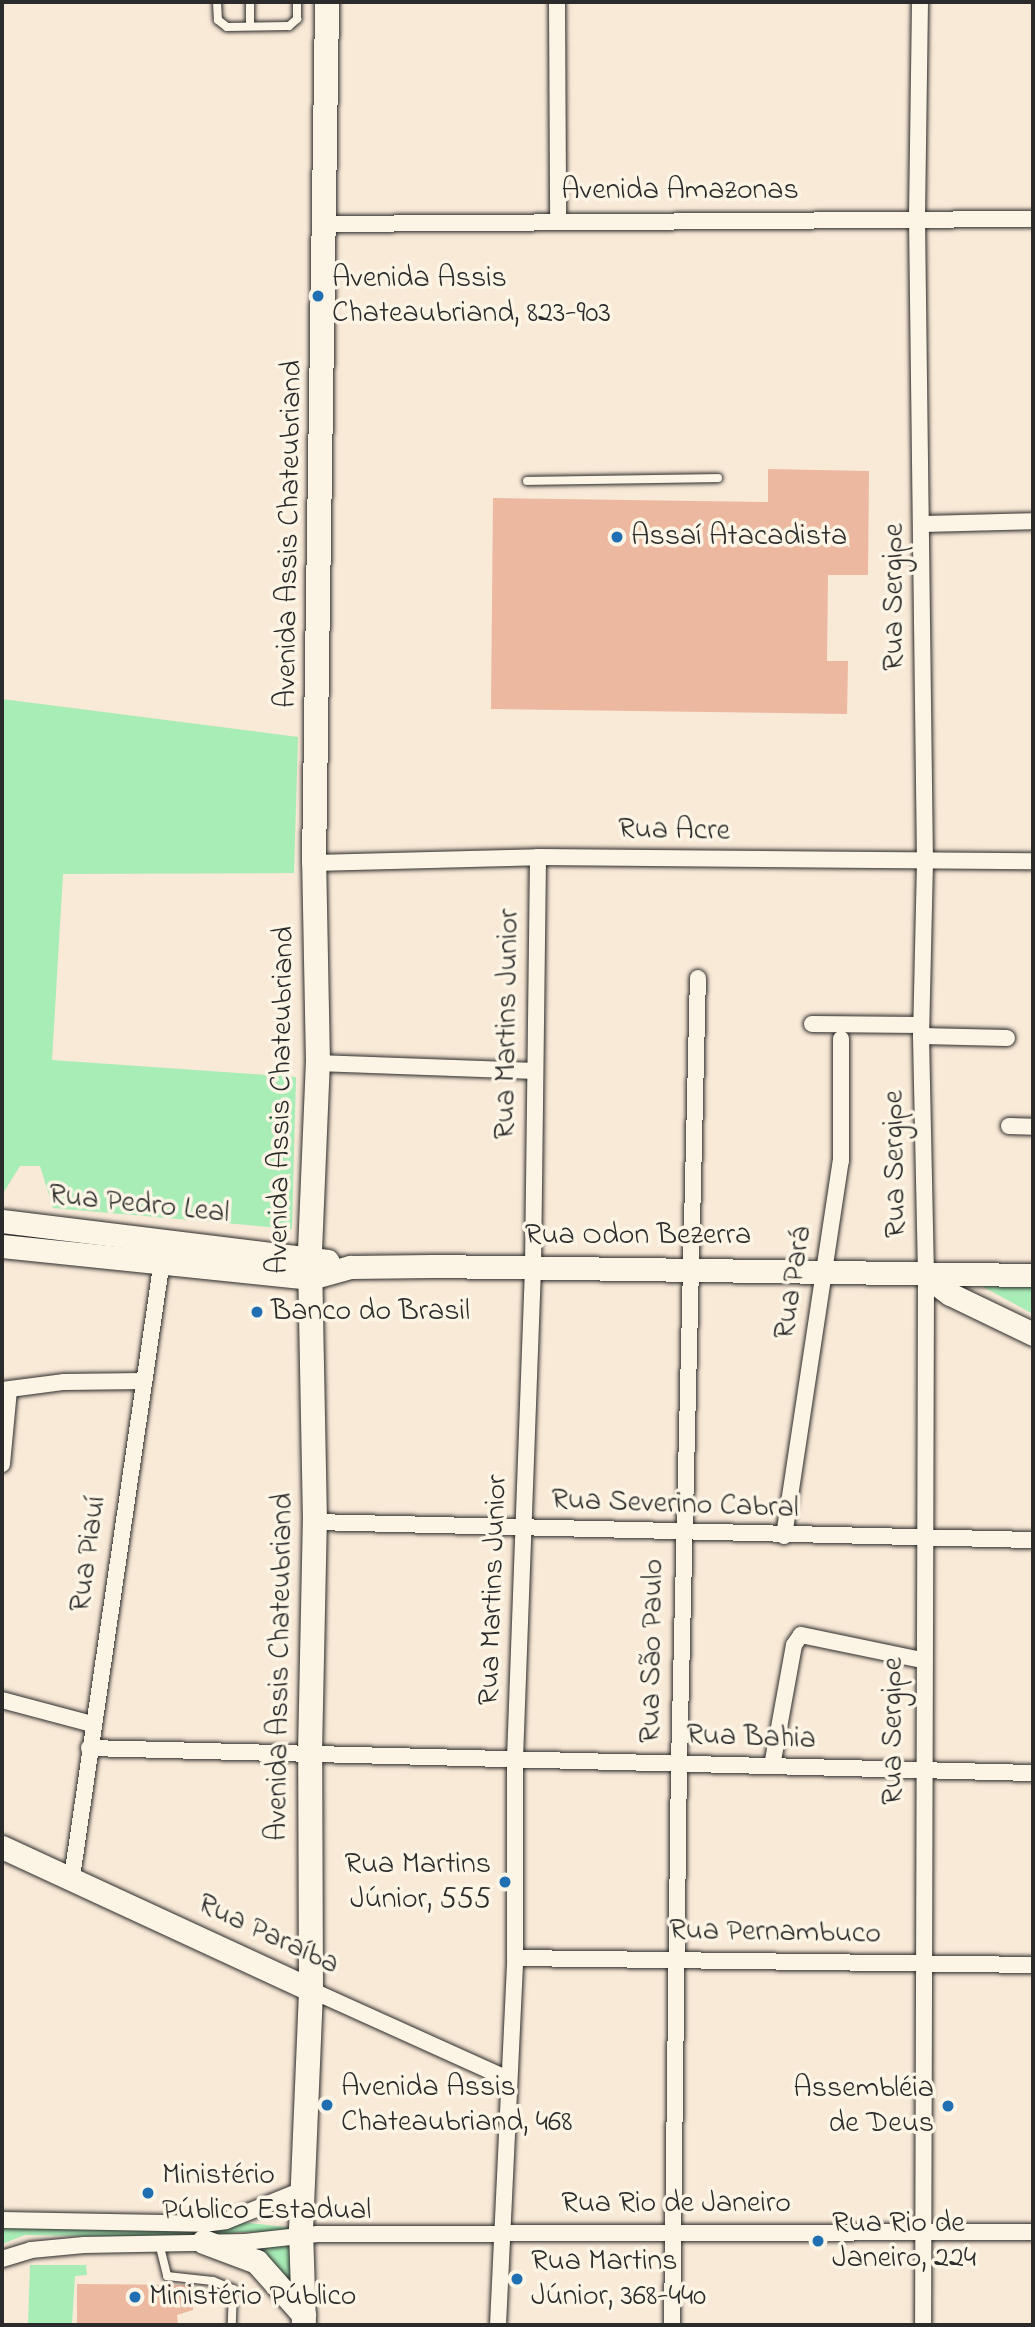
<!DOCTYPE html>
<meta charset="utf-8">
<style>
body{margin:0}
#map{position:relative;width:1035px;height:2327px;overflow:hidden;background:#f9e9d7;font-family:"Indie Flower",sans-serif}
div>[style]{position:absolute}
.green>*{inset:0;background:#a8ecb6}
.building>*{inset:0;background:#ecb89f}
.roads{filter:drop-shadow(0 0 2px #2b2b2b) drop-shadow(0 0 2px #2b2b2b)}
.lane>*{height:8px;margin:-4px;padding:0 4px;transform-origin:4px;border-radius:4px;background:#fcf5e5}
.street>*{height:16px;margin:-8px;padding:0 8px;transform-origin:8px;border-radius:8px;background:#fcf5e5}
.secondary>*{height:23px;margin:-11.5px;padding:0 11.5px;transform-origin:11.5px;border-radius:11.5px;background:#fcf5e5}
.primary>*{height:24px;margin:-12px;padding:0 12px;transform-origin:12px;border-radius:12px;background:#fcf5e5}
.dots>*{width:19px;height:19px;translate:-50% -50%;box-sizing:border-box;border:4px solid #fcf5e5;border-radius:50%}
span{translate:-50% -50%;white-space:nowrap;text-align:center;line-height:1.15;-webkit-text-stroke:7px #fcf5e5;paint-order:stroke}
.street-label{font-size:30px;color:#2b2b2b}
.poi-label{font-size:30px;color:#2b2b2b}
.left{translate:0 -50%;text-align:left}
.right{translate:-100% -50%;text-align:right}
.frame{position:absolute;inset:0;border:4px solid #2b2b2b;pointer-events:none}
</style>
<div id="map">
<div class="green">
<div style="clip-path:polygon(2px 699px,298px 737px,294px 873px,63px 874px,52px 1060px,296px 1077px,292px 1229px,53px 1208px,40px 1166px,20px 1166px,2px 1195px)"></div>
<div style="clip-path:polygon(976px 1283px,1033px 1287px,1033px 1314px)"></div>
<div style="clip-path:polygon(2px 2217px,205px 2218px,295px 2228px,295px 2233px,240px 2232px,207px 2238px,25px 2235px,2px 2244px)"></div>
<div style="clip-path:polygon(296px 2243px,299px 2298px,227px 2244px)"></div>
<div style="clip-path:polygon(30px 2265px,86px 2265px,87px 2275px,75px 2276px,72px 2324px,28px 2325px)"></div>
</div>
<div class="building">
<div style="clip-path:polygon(768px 469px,869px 471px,868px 575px,828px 575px,827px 661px,848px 661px,847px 714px,491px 709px,493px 498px,768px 502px)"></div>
<div style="clip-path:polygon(77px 2284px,193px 2285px,193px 2310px,177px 2315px,178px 2325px,77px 2325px)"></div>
</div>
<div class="roads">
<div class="lane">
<div style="left:217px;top:2px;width:18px;rotate:87deg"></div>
<div style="left:218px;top:20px;width:11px;rotate:38deg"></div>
<div style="left:227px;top:27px;width:62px;rotate:-0.9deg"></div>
<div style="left:289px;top:26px;width:11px;rotate:-41deg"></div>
<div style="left:297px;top:19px;width:17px;rotate:-90deg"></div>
<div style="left:250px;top:26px;width:24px;rotate:-90deg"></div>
<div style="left:527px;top:481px;width:191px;rotate:-0.9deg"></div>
<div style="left:159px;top:2243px;width:34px;rotate:76deg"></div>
<div style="left:167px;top:2276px;width:46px;rotate:6.2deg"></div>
<div style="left:213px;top:2281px;width:22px;rotate:22deg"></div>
<div style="left:233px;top:2289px;width:36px;rotate:92deg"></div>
</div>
<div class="street">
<div style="left:557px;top:2px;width:217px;rotate:89.7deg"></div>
<div style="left:920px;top:2px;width:216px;rotate:90.8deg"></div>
<div style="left:917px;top:218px;width:644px;rotate:89.29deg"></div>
<div style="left:925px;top:862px;width:174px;rotate:91.3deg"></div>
<div style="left:921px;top:1036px;width:240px;rotate:88.8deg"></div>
<div style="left:926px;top:1276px;width:1049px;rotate:90.16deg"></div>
<div style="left:326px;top:224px;width:707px;rotate:-0.41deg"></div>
<div style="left:922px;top:524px;width:111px;rotate:-1.5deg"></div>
<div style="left:314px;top:863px;width:224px;rotate:-1.5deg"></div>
<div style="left:538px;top:857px;width:495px;rotate:0.5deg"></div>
<div style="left:812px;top:1024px;width:109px;rotate:0.5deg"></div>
<div style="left:921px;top:1036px;width:86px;rotate:1.3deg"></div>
<div style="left:318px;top:1063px;width:217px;rotate:2.1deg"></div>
<div style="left:1009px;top:1126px;width:24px;rotate:2deg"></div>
<div style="left:2px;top:1390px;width:63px;rotate:-7.4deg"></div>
<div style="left:64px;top:1382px;width:79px;rotate:-0.7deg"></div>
<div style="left:2px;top:1464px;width:74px;rotate:-84.6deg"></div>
<div style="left:315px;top:1522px;width:718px;rotate:1.44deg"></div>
<div style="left:784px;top:1536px;width:379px;rotate:-81.4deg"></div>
<div style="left:841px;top:1161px;width:122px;rotate:-90deg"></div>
<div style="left:2px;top:1700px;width:93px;rotate:14.9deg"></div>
<div style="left:89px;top:1748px;width:944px;rotate:1.52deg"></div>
<div style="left:772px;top:1766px;width:123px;rotate:-79.7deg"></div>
<div style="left:794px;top:1645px;width:12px;rotate:-55deg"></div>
<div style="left:801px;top:1635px;width:124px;rotate:11.7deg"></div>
<div style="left:72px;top:1877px;width:631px;rotate:-81.7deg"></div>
<div style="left:515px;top:1958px;width:518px;rotate:0.77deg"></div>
<div style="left:311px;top:1990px;width:216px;rotate:24.3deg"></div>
<div style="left:2px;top:2220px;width:201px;rotate:1.1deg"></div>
<div style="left:203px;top:2224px;width:23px;rotate:-7deg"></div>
<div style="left:226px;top:2221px;width:85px;rotate:-22.1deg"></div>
<div style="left:2px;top:2259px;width:30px;rotate:-17deg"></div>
<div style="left:31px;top:2250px;width:53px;rotate:-5.4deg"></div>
<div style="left:84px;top:2245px;width:161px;rotate:-1.1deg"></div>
<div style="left:245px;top:2242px;width:73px;rotate:-6.3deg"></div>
<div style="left:318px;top:2234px;width:715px;rotate:-0.16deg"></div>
<div style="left:498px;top:2325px;width:367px;rotate:-87.3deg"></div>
<div style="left:515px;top:1958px;width:199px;rotate:-90deg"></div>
<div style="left:515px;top:1759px;width:491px;rotate:-87.9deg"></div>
<div style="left:533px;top:1268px;width:411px;rotate:-89.3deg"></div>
<div style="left:672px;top:2325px;width:561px;rotate:-89.29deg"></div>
<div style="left:679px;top:1764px;width:786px;rotate:-88.62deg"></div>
</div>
<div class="secondary">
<div style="left:2px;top:1221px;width:328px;rotate:7deg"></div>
<div style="left:2px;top:1246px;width:311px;rotate:5.9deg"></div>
<div style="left:311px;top:1278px;width:41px;rotate:-15.8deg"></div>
<div style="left:350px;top:1267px;width:82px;rotate:-0.7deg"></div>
<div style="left:432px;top:1266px;width:601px;rotate:0.86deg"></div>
<div style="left:926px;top:1276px;width:30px;rotate:37deg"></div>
<div style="left:950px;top:1294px;width:92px;rotate:25.7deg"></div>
<div style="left:2px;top:1847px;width:340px;rotate:24.8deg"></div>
</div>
<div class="primary">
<div style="left:204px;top:2242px;width:57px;rotate:20.7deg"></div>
<div style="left:257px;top:2262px;width:71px;rotate:48.4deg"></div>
<div style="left:304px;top:2325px;width:95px;rotate:-91.8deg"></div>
<div style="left:301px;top:2230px;width:240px;rotate:-87.6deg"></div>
<div style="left:311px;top:1990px;width:237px;rotate:-90.2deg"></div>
<div style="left:310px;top:1753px;width:231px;rotate:-88.8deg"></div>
<div style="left:315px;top:1522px;width:271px;rotate:-91.1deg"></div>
<div style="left:310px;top:1251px;width:188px;rotate:-87.6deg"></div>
<div style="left:318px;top:1063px;width:200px;rotate:-91.1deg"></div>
<div style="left:314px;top:863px;width:861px;rotate:-89.13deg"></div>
</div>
</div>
<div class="dots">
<div style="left:318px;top:296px;background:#1f6fb2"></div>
<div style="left:617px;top:537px;background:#1f6fb2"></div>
<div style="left:257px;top:1312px;background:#1f6fb2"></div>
<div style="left:505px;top:1882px;background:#1f6fb2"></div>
<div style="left:327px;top:2105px;background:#1f6fb2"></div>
<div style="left:948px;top:2106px;background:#1f6fb2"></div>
<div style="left:148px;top:2193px;background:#1f6fb2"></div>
<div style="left:818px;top:2241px;background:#1f6fb2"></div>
<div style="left:517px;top:2279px;background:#1f6fb2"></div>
<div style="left:135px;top:2297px;background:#1f6fb2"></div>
</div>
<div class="street-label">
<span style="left:680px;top:191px">Avenida Amazonas</span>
<span style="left:290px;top:534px;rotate:-89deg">Avenida Assis Chateubriand</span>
<span style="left:895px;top:597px;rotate:-90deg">Rua Sergipe</span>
<span style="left:674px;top:831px;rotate:1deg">Rua Acre</span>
<span style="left:508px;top:1024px;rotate:-89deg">Rua Martins Junior</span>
<span style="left:282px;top:1100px;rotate:-89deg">Avenida Assis Chateubriand</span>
<span style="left:896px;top:1164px;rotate:-91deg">Rua Sergipe</span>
<span style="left:139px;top:1205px;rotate:6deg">Rua Pedro Leal</span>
<span style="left:638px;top:1236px">Rua Odon Bezerra</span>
<span style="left:794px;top:1283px;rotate:-81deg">Rua Pará</span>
<span style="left:675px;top:1505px;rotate:2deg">Rua Severino Cabral</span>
<span style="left:89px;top:1554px;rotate:-82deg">Rua Piauí</span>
<span style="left:494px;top:1590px;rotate:-88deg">Rua Martins Junior</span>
<span style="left:653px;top:1651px;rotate:-89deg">Rua São Paulo</span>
<span style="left:281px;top:1667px;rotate:-89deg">Avenida Assis Chateubriand</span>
<span style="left:894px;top:1731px;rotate:-90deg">Rua Sergipe</span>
<span style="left:751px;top:1738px;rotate:2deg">Rua Bahia</span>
<span style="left:775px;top:1933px;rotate:1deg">Rua Pernambuco</span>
<span style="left:268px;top:1935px;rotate:25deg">Rua Paraíba</span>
<span style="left:676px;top:2204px">Rua Rio de Janeiro</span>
</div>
<div class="poi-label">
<span class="left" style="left:332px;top:296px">Avenida Assis<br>Chateaubriand, 823-903</span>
<span class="left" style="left:631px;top:537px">Assaí Atacadista</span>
<span class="left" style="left:271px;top:1312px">Banco do Brasil</span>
<span class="right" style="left:491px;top:1882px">Rua Martins<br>Júnior, 555</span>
<span class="left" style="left:341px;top:2105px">Avenida Assis<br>Chateaubriand, 468</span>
<span class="right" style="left:934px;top:2106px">Assembléia<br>de Deus</span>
<span class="left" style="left:162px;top:2193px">Ministério<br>Público Estadual</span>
<span class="left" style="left:832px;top:2241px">Rua Rio de<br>Janeiro, 224</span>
<span class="left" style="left:531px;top:2279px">Rua Martins<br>Júnior, 368-440</span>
<span class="left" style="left:149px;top:2297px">Ministério Público</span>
</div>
<div class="frame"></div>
</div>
